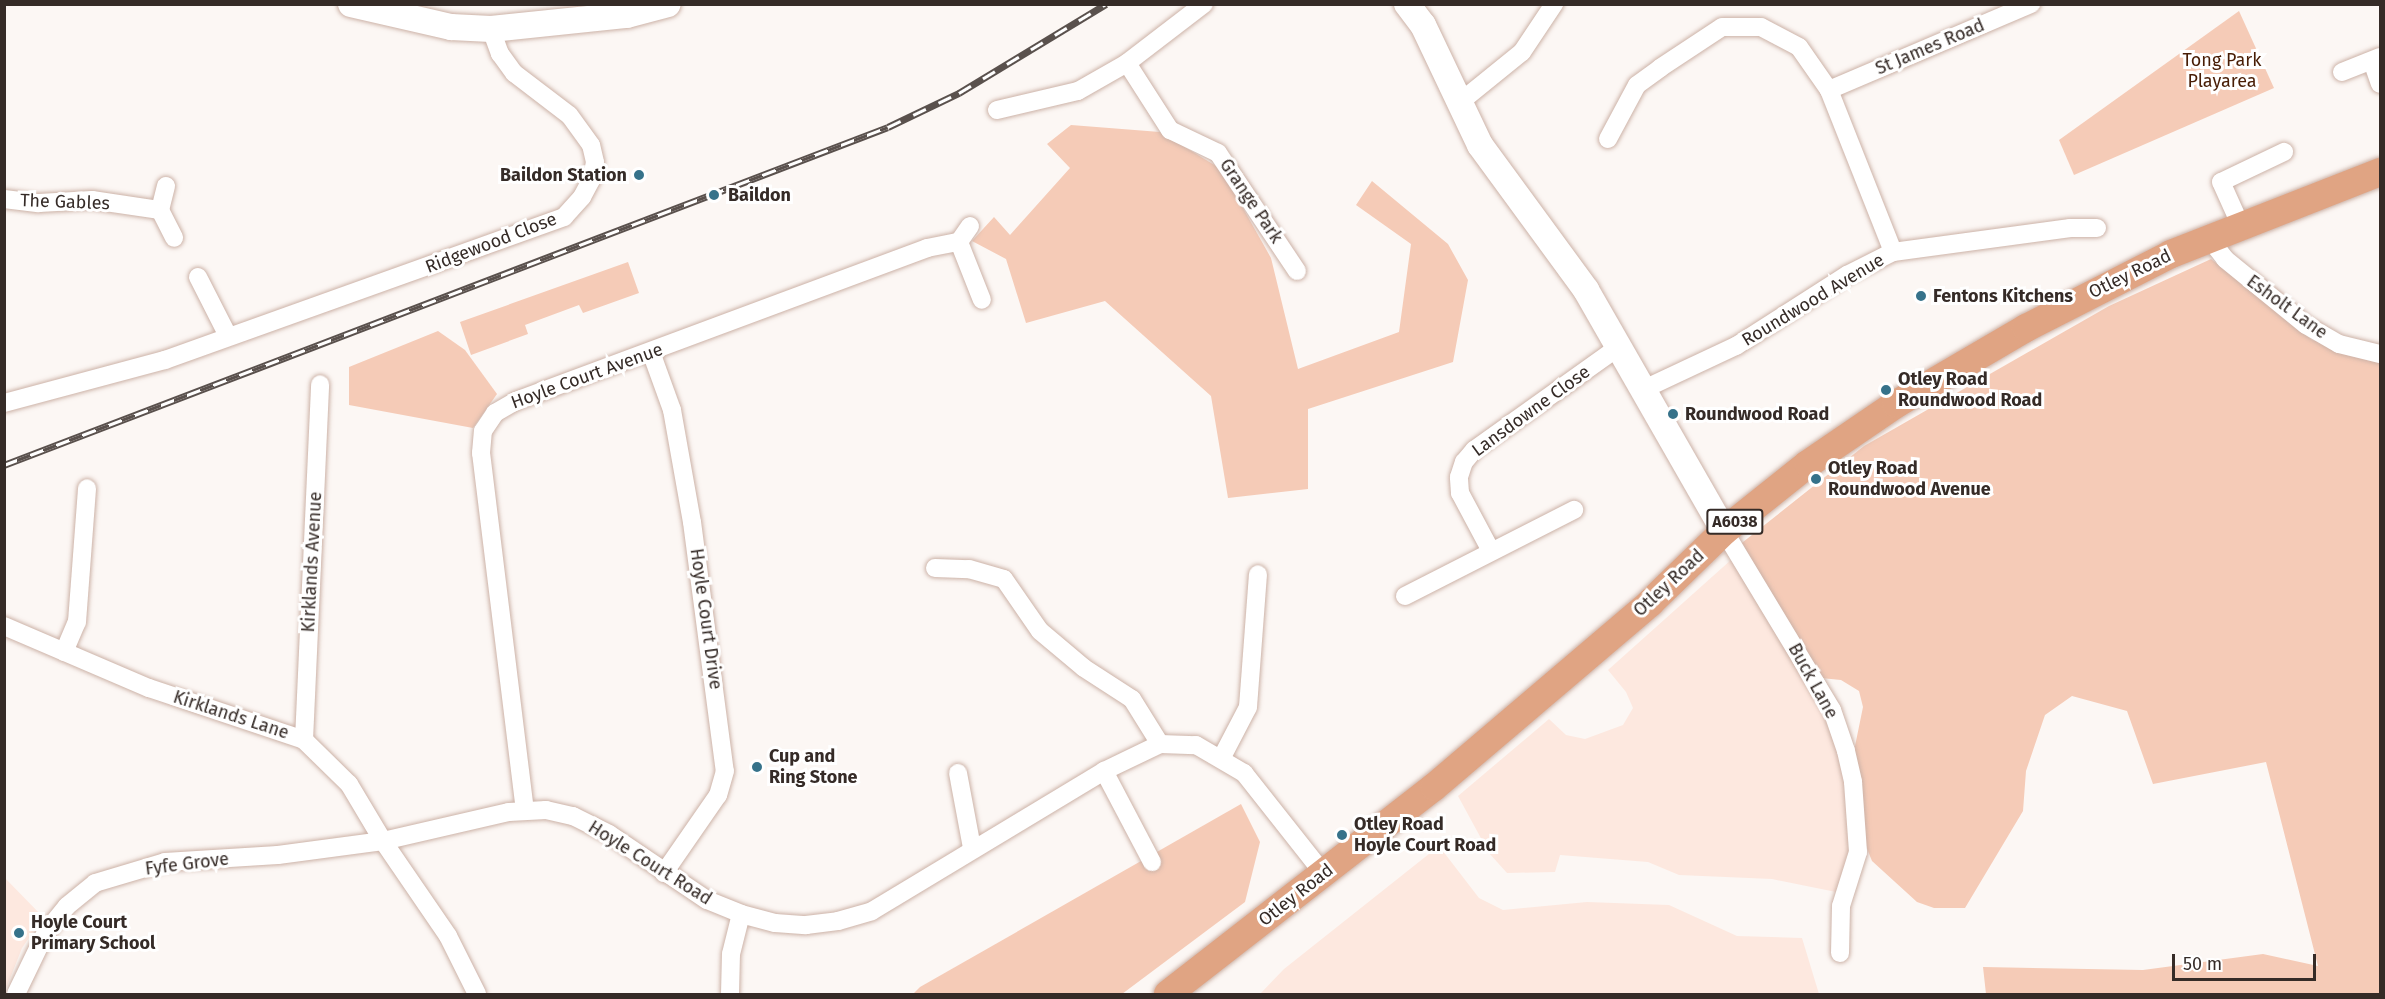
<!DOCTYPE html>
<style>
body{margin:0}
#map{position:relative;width:2385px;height:999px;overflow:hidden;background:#fcf7f4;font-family:"Fira Sans",sans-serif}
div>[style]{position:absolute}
.built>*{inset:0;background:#fde8df}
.green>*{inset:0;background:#f5cbb7}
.roads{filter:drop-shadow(0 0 2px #ccb2a7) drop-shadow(0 0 2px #ccb2a7)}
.street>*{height:18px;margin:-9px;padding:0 9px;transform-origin:9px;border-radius:9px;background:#fff}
.secondary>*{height:26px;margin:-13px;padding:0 13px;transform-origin:13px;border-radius:13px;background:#fff}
.primary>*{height:28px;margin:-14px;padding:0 14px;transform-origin:14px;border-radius:14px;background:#e0a483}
.rail>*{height:7px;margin-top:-3.5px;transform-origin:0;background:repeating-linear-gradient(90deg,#fff 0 14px,#5a514d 0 28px);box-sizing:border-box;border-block:2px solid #5a514d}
.dots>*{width:16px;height:16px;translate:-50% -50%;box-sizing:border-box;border:3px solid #fff;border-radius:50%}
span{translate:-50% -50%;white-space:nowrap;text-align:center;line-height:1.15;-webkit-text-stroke:6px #fff;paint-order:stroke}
.shield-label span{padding:2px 4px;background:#fff;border:2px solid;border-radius:4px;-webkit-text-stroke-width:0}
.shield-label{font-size:16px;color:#352b27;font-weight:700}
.street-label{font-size:18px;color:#352b27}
.park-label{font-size:18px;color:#481d05}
.poi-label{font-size:18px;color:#352b27;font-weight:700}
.right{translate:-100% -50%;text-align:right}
.left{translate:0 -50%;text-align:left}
.frame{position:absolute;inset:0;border:6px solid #352b27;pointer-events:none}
.scale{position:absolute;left:2172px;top:954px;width:144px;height:27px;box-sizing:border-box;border:3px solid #352b27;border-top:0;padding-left:8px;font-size:18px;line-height:21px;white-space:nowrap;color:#352b27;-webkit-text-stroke:4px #fff;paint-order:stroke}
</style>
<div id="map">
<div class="built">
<div style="clip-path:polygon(1732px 559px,1830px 720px,1846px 762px,1850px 851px,1836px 892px,1772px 879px,1679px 875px,1648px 862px,1560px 855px,1555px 872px,1507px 873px,1489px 853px,1458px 796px,1549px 719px,1566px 735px,1585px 739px,1623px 725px,1633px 708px,1626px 692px,1608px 670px)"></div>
<div style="clip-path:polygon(1439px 846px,1479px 898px,1503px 910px,1587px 902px,1669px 905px,1737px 936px,1802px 938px,1819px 994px,1260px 994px,1284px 969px)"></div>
<div style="clip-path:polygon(5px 878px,43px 917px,22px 948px,5px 991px)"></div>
</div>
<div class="green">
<div style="clip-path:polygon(2239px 11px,2274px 88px,2074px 175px,2059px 140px)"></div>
<div style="clip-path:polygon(1071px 125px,1160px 132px,1221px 169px,1271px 258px,1298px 369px,1399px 332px,1411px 244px,1356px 205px,1372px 181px,1448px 244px,1468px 280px,1453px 362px,1308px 409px,1308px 489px,1228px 498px,1211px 396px,1105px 301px,1026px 323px,1006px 259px,972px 241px,994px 217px,1010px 235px,1070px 168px,1047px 144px)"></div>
<div style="clip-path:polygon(2211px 259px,2312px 340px,2380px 358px,2380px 994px,1986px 994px,1983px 967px,2143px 970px,2263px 954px,2318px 966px,2266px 762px,2153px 784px,2127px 711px,2072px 696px,2045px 715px,2026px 771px,2023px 811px,1965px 908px,1934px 908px,1917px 902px,1872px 861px,1864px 841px,1854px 751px,1863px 707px,1859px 691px,1841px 680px,1821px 678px,1738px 546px,1864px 446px,2109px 306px)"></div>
<div style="clip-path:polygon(628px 262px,639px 293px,583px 313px,579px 305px,525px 325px,528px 334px,471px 355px,460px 322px)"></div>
<div style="clip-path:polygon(438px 331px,465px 350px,497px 394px,473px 428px,349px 405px,349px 367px)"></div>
<div style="clip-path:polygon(1241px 804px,1260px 842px,1245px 902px,1122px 994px,913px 994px,920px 987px)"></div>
</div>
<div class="roads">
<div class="street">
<div style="left:2372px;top:61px;width:24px;rotate:71deg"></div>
<div style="left:1127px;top:63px;width:80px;rotate:57.3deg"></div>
<div style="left:1170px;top:130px;width:53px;rotate:25.6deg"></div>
<div style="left:1218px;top:153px;width:142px;rotate:56.2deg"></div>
<div style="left:2342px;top:72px;width:41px;rotate:-21.5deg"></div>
<div style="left:1829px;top:90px;width:220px;rotate:-23.1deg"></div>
<div style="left:1459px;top:103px;width:81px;rotate:-39deg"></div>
<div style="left:1522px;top:52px;width:58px;rotate:-56.3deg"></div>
<div style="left:997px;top:110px;width:83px;rotate:-13.2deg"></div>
<div style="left:1078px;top:91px;width:56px;rotate:-29.7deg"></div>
<div style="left:1127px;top:63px;width:97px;rotate:-37.5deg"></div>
<div style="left:1608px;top:139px;width:61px;rotate:-61.8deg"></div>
<div style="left:1637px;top:85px;width:29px;rotate:-36deg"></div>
<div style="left:1660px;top:68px;width:74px;rotate:-33.5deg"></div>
<div style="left:1722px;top:27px;width:39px"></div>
<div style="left:1761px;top:27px;width:43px;rotate:27.8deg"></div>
<div style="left:1799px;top:47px;width:52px;rotate:55.1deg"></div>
<div style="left:1829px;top:90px;width:174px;rotate:68.4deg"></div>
<div style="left:166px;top:186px;width:25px;rotate:104deg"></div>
<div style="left:160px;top:210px;width:31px;rotate:63deg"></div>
<div style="left:4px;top:199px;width:35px;rotate:7deg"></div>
<div style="left:39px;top:203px;width:53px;rotate:-3.2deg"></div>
<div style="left:92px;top:200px;width:69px;rotate:8.4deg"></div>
<div style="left:2240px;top:224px;width:46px;rotate:-114.3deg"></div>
<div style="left:2221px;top:182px;width:70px;rotate:-25.5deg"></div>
<div style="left:970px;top:226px;width:19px;rotate:125deg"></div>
<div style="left:959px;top:242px;width:62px;rotate:68.4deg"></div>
<div style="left:2208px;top:237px;width:28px;rotate:52deg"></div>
<div style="left:2225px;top:259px;width:104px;rotate:39.2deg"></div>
<div style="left:2306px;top:325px;width:38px;rotate:30deg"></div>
<div style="left:2339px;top:344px;width:42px;rotate:13.7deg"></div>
<div style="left:198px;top:277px;width:66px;rotate:63deg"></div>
<div style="left:651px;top:352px;width:62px;rotate:70.1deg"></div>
<div style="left:672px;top:410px;width:114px;rotate:79.9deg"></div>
<div style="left:692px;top:522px;width:251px;rotate:82.5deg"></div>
<div style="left:725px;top:771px;width:25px;rotate:106deg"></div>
<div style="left:718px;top:795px;width:95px;rotate:124.7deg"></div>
<div style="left:1644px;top:389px;width:102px;rotate:-25.1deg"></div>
<div style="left:1736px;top:346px;width:132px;rotate:-32.6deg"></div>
<div style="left:1847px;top:275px;width:51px;rotate:-26.6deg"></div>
<div style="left:1893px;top:252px;width:179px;rotate:-7.7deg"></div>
<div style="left:2070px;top:228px;width:27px"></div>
<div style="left:4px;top:403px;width:167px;rotate:-15deg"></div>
<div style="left:165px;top:360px;width:424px;rotate:-19.7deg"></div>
<div style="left:564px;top:217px;width:27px;rotate:-48deg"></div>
<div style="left:582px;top:197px;width:19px;rotate:-62deg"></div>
<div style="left:591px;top:180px;width:18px;rotate:-77deg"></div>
<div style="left:595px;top:162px;width:17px;rotate:-103deg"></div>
<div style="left:591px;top:145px;width:37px;rotate:-126deg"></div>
<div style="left:569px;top:115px;width:69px;rotate:-142.6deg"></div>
<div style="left:514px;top:73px;width:24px;rotate:-126deg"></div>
<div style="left:500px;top:54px;width:27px;rotate:-110deg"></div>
<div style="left:1724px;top:531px;width:209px;rotate:58.9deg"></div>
<div style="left:1832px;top:710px;width:43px;rotate:71.1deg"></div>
<div style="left:1846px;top:751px;width:32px;rotate:77deg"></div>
<div style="left:1853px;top:782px;width:70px;rotate:85.9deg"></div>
<div style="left:1858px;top:852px;width:57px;rotate:107.5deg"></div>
<div style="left:1841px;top:906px;width:47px;rotate:91.2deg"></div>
<div style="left:1491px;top:551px;width:66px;rotate:-118.1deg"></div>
<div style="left:1460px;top:493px;width:16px;rotate:-94deg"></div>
<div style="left:1459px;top:477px;width:16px;rotate:-72deg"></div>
<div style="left:1464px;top:462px;width:16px;rotate:-50deg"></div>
<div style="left:1474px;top:450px;width:179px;rotate:-35.5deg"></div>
<div style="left:935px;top:568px;width:34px;rotate:2deg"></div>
<div style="left:969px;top:569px;width:36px;rotate:16deg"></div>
<div style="left:1004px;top:579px;width:63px;rotate:55.3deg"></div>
<div style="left:1040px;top:631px;width:57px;rotate:40.1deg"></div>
<div style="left:1084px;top:668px;width:57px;rotate:32.9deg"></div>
<div style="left:1132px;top:699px;width:53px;rotate:58.1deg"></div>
<div style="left:1405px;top:596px;width:190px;rotate:-27deg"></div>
<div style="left:4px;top:626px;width:158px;rotate:23.2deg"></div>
<div style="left:149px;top:688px;width:163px;rotate:18.5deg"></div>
<div style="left:304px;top:740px;width:63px;rotate:44.4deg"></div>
<div style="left:349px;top:784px;width:66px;rotate:59.2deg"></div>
<div style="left:383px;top:841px;width:115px;rotate:55.6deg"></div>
<div style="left:448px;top:936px;width:65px;rotate:63.4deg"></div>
<div style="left:64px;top:652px;width:33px;rotate:-67deg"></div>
<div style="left:77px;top:622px;width:134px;rotate:-85.7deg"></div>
<div style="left:304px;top:740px;width:356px;rotate:-87.4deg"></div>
<div style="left:1222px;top:757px;width:56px;rotate:-62.5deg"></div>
<div style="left:1248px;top:707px;width:133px;rotate:-85.7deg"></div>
<div style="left:1104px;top:771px;width:103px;rotate:62.2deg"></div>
<div style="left:958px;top:773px;width:76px;rotate:79.4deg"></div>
<div style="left:525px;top:811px;width:361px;rotate:-97deg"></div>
<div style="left:481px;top:453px;width:22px;rotate:-85deg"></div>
<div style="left:483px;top:431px;width:22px;rotate:-56deg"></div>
<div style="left:495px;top:413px;width:24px;rotate:-30deg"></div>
<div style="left:516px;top:401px;width:439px;rotate:-20.4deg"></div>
<div style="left:927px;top:248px;width:33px;rotate:-11deg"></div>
<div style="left:16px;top:994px;width:69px;rotate:-64.2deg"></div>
<div style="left:46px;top:932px;width:33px;rotate:-51deg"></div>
<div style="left:67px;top:906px;width:36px;rotate:-39deg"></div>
<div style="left:95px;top:883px;width:73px;rotate:-16.7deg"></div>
<div style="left:165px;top:862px;width:113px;rotate:-3.5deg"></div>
<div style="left:278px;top:855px;width:106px;rotate:-7.6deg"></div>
<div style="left:383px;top:841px;width:129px;rotate:-13deg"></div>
<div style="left:509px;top:812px;width:37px;rotate:-3deg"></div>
<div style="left:546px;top:810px;width:28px;rotate:13deg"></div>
<div style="left:573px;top:816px;width:40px;rotate:26.6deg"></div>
<div style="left:609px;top:834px;width:118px;rotate:34deg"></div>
<div style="left:707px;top:900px;width:37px;rotate:22deg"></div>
<div style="left:741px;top:914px;width:35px;rotate:15deg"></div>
<div style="left:775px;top:923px;width:31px;rotate:4deg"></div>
<div style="left:806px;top:925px;width:32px;rotate:-7deg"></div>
<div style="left:838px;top:921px;width:35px;rotate:-16deg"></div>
<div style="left:872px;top:911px;width:271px;rotate:-31.1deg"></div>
<div style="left:1104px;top:771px;width:62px;rotate:-25.7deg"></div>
<div style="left:1160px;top:744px;width:36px;rotate:2deg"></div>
<div style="left:1196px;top:745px;width:56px;rotate:30.3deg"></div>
<div style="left:1244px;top:773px;width:127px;rotate:51.7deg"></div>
<div style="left:730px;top:994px;width:40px;rotate:-88.6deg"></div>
<div style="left:731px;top:954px;width:41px;rotate:-76deg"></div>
</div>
<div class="secondary">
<div style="left:351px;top:4px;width:103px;rotate:13deg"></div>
<div style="left:451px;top:27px;width:40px;rotate:2.9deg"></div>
<div style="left:491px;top:29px;width:137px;rotate:-5.9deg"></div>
<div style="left:627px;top:15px;width:42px;rotate:-15deg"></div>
<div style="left:1407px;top:4px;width:26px;rotate:53deg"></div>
<div style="left:1423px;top:25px;width:133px;rotate:64.6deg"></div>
<div style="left:1480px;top:145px;width:180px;rotate:53.8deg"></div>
<div style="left:1586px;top:290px;width:278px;rotate:60.2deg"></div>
</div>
<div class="primary">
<div style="left:1168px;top:994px;width:337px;rotate:-37.9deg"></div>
<div style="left:1434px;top:787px;width:284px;rotate:-40.4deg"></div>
<div style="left:1650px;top:603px;width:103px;rotate:-44.2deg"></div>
<div style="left:1724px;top:531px;width:107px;rotate:-38.6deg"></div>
<div style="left:1808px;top:464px;width:107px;rotate:-34.3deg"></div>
<div style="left:1896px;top:404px;width:151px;rotate:-30.3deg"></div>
<div style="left:2026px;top:328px;width:163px;rotate:-27deg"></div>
<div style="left:2171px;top:254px;width:225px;rotate:-21.4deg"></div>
</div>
</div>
<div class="rail">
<div style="left:4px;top:465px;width:946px;rotate:-20.92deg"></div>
<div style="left:888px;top:127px;width:79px;rotate:-25.6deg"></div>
<div style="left:959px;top:93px;width:172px;rotate:-31.2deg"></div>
</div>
<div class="dots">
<div style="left:639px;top:175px;background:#36728a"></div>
<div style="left:714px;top:195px;background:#36728a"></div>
<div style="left:1921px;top:296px;background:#36728a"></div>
<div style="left:1886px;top:390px;background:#36728a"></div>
<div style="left:1673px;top:414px;background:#36728a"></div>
<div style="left:1816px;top:479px;background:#36728a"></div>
<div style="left:757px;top:767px;background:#36728a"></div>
<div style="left:1342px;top:835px;background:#36728a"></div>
<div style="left:19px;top:933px;background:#36728a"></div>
</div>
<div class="shield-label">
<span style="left:1735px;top:522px">A6038</span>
</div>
<div class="street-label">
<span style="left:1930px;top:47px;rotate:-23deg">St James Road</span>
<span style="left:1251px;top:201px;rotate:56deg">Grange Park</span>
<span style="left:65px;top:202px;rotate:2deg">The Gables</span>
<span style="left:491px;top:243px;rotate:-21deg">Ridgewood Close</span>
<span style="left:2130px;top:274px;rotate:-26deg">Otley Road</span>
<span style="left:1813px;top:300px;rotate:-31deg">Roundwood Avenue</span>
<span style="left:2287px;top:307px;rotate:36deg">Esholt Lane</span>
<span style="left:587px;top:376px;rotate:-20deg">Hoyle Court Avenue</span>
<span style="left:1531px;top:411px;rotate:-36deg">Lansdowne Close</span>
<span style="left:312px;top:562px;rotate:-87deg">Kirklands Avenue</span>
<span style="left:1669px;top:583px;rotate:-43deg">Otley Road</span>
<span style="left:706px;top:619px;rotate:82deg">Hoyle Court Drive</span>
<span style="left:1813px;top:681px;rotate:61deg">Buck Lane</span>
<span style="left:231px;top:715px;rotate:18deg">Kirklands Lane</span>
<span style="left:650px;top:863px;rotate:32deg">Hoyle Court Road</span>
<span style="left:187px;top:864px;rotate:-7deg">Fyfe Grove</span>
<span style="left:1296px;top:895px;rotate:-38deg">Otley Road</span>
</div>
<div class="park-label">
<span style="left:2222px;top:71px">Tong Park<br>Playarea</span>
</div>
<div class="poi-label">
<span class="right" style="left:627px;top:175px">Baildon Station</span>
<span class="left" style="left:728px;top:195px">Baildon</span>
<span class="left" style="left:1933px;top:296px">Fentons Kitchens</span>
<span class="left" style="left:1898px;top:390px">Otley Road<br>Roundwood Road</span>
<span class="left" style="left:1685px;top:414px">Roundwood Road</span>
<span class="left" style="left:1828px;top:479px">Otley Road<br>Roundwood Avenue</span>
<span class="left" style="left:769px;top:767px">Cup and<br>Ring Stone</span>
<span class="left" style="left:1354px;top:835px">Otley Road<br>Hoyle Court Road</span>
<span class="left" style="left:31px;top:933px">Hoyle Court<br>Primary School</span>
</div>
<div class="frame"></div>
<div class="scale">50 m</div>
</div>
